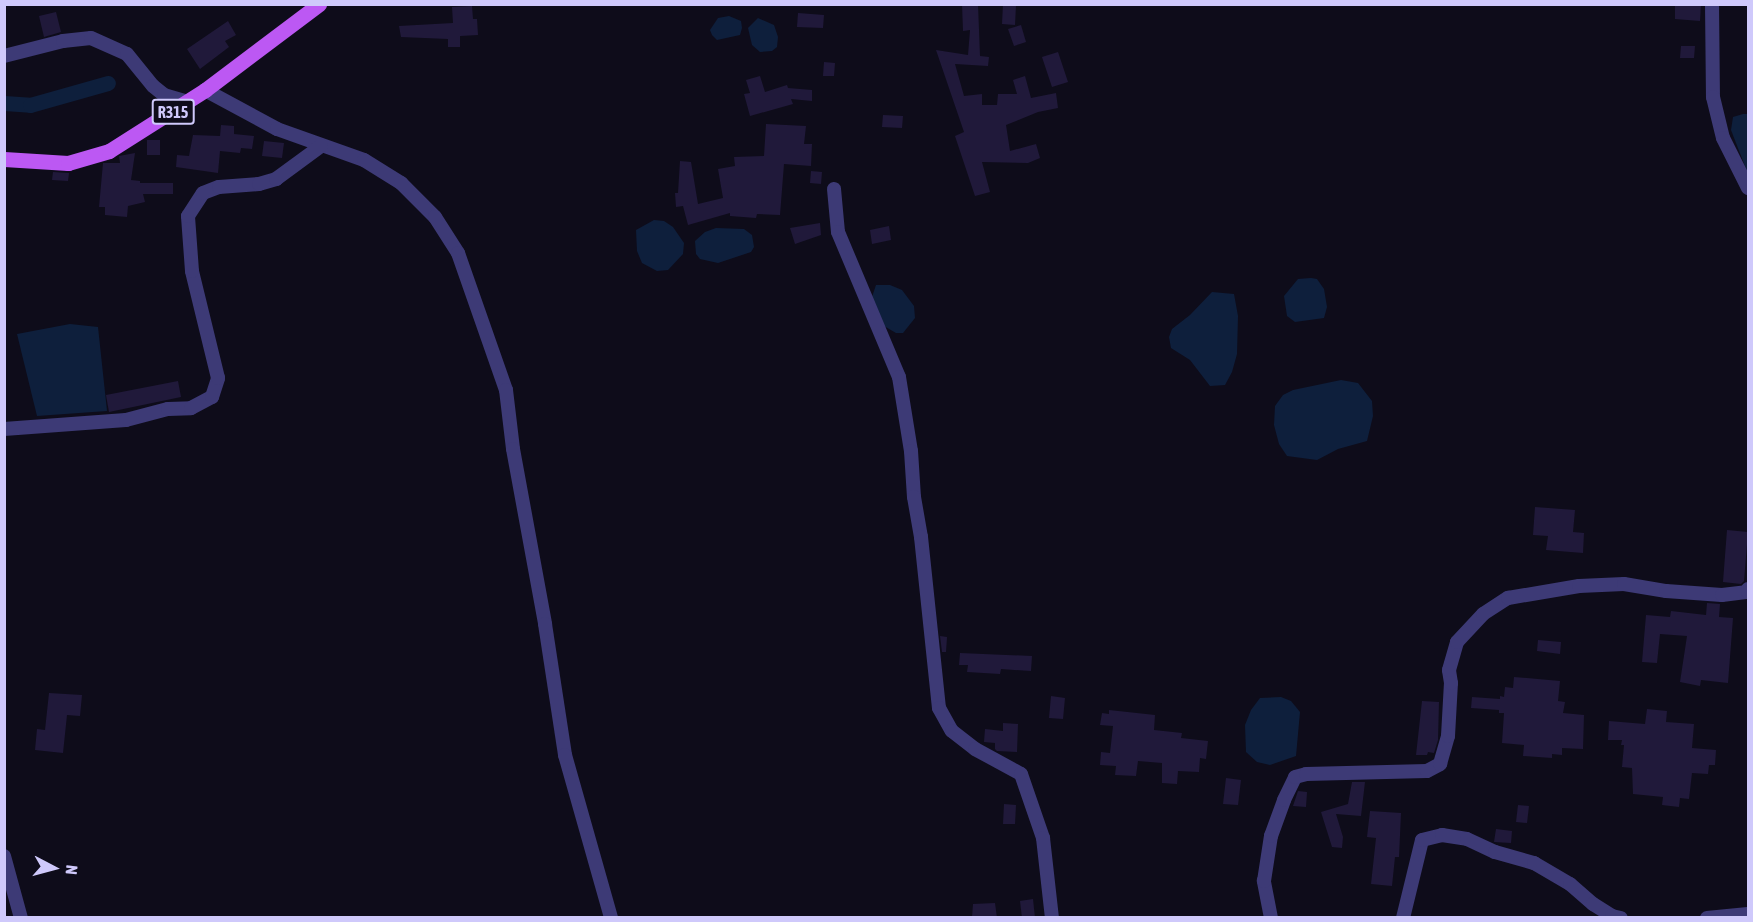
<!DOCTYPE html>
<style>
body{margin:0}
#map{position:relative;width:1753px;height:922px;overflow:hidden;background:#0e0c1a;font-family:"Asap Condensed",sans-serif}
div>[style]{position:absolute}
.water>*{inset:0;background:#0e1f3c}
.canal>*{height:15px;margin:-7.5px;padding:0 7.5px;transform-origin:7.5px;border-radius:7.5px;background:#0e1f3c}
.building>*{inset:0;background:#20193a}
.street>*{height:14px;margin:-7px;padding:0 7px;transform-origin:7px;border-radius:7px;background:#3d3a76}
.primary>*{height:15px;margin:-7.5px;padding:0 7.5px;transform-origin:7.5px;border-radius:7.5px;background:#bc58f3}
span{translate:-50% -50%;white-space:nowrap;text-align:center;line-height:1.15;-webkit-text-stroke:4.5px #0e0c1a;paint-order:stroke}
.shield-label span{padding:2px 4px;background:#0e0c1a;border:2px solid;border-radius:4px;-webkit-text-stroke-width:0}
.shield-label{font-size:16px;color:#cfc9fb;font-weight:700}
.frame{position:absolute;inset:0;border:6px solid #cfc9fb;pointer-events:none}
.north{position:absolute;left:24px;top:838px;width:60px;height:60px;-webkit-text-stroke:4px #0e0c1a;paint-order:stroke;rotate:96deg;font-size:16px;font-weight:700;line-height:24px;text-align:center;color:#cfc9fb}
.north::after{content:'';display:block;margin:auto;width:21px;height:27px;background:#cfc9fb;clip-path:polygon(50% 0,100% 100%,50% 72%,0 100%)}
</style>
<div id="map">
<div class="water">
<div style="clip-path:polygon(729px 16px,741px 21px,742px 28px,740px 35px,717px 40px,712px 35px,710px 30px,718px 18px)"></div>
<div style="clip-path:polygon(758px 18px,774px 25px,778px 37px,777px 47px,772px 51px,760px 52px,752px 45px,748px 28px)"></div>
<div style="clip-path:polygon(1743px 114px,1748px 114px,1748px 174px,1731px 130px,1733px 117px)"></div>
<div style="clip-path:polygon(654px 220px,664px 221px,673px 227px,684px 243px,683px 254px,668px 270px,657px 271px,642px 263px,637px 251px,636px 230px)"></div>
<div style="clip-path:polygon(716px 228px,744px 229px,752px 235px,754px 247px,751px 252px,718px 263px,700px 259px,696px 254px,695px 241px,705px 232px)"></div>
<div style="clip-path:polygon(1311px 278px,1317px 279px,1324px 289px,1327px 307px,1324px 318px,1295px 322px,1287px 316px,1284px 296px,1298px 279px)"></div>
<div style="clip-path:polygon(876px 285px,890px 285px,902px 290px,914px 306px,915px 318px,903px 333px,896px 333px,884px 326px,870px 303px)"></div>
<div style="clip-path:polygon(1212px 292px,1234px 294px,1238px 316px,1237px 354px,1232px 372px,1225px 385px,1210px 386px,1190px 360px,1171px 348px,1169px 337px,1172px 329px,1190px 315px)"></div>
<div style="clip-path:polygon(70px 324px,98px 327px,107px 411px,37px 416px,17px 334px)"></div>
<div style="clip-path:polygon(1341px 380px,1358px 383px,1372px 401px,1373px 416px,1367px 441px,1338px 449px,1317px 460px,1287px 456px,1279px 444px,1274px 425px,1275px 406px,1283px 395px,1293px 390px)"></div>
<div style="clip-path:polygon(1281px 697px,1291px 701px,1300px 712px,1296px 756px,1270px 765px,1257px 762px,1246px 752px,1245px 725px,1251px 710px,1260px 698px)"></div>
</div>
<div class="canal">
<div style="left:4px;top:103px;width:26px;rotate:4deg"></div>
<div style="left:30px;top:105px;width:81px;rotate:-15.8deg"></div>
</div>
<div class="building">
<div style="clip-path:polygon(962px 4px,978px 4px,980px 56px,989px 57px,988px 66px,955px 64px,964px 96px,982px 94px,982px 105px,997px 105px,998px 94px,1017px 94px,1013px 80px,1025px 76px,1031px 98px,1056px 93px,1058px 108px,1038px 112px,1006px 125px,1010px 151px,1036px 144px,1040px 158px,1028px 163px,982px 162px,990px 192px,975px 196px,955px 136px,964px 132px,936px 50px,968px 55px,970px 30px,963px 31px)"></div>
<div style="clip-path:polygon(1003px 4px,1016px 5px,1015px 25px,1002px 24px)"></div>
<div style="clip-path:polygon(1689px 4px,1701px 4px,1700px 21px,1675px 19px,1675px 5px)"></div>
<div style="clip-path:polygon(472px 6px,473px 19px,477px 19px,478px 35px,460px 36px,460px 47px,448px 47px,448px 39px,401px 37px,399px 26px,453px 23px,452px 7px)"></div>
<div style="clip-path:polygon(56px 12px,61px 32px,44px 37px,39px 16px)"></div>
<div style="clip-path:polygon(798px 13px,824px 15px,823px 28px,797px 27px)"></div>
<div style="clip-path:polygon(228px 21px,236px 35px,225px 41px,229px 47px,200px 69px,187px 49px)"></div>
<div style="clip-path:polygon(1021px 25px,1026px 42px,1014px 46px,1008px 29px)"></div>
<div style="clip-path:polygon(1681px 46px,1695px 46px,1694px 58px,1680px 58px)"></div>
<div style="clip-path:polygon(1058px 52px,1068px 82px,1052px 87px,1042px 57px)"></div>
<div style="clip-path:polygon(824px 62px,835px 63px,834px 76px,823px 76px)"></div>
<div style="clip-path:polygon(760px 76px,765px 92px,787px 85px,788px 88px,812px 90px,812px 101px,791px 99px,793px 104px,750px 116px,744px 94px,750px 93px,746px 80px)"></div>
<div style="clip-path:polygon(883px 115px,903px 116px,902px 128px,882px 127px)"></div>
<div style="clip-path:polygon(766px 124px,806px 126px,804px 144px,812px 144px,811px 166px,784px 164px,780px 215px,757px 214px,756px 218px,730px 216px,730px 213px,688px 225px,683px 206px,676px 207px,675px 193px,678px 193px,680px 161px,691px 162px,698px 204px,723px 198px,718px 169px,735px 166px,734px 157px,764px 156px)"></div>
<div style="clip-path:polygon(221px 125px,234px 126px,234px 134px,254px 136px,252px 149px,241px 148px,240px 153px,220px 151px,218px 173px,176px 167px,177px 155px,189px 156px,193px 135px,220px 136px)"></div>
<div style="clip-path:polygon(147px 140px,160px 140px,160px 155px,147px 155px)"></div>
<div style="clip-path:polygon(264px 141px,284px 143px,282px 158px,262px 156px)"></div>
<div style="clip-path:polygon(135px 153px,131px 180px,140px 181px,140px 183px,173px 183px,173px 194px,143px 194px,145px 202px,128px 206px,127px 217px,105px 215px,105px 207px,99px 207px,103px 163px,120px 163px,119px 156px)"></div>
<div style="clip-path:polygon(811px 171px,822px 172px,821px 184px,810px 183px)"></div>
<div style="clip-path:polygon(53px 172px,69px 173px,68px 181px,52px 180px)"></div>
<div style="clip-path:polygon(820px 223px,821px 235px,795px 244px,790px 228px)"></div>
<div style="clip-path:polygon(889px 226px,891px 240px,872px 244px,870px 230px)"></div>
<div style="clip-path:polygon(178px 381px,181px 397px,109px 412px,106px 395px)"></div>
<div style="clip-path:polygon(1535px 507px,1575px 510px,1573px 532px,1584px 533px,1583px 553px,1546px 550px,1548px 536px,1533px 535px)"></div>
<div style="clip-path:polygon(1727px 530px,1748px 532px,1744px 581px,1741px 584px,1723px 582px)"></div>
<div style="clip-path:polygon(1707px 603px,1720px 604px,1719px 617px,1733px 618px,1728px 683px,1701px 680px,1700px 686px,1680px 682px,1687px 636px,1660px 634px,1657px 663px,1642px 662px,1646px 615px,1670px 617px,1671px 611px,1706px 615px)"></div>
<div style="clip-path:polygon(940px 636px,947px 637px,946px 652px,942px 652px)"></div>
<div style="clip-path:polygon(1538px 640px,1561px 642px,1560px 654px,1537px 651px)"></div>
<div style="clip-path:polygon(960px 653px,1032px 656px,1031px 671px,1001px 669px,1000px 674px,967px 672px,968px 665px,959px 665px)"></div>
<div style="clip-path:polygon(1514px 677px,1560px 681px,1558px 701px,1565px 702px,1563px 713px,1584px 715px,1583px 749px,1562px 748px,1562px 755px,1552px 754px,1552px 758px,1523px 756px,1524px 745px,1502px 743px,1504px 713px,1499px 713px,1499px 710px,1471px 708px,1472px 697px,1500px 699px,1500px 696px,1504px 697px,1505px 687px,1513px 688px)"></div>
<div style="clip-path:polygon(49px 693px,82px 695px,80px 716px,67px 715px,63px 753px,35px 750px,37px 729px,45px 730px)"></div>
<div style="clip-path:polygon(1051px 696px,1065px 698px,1063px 719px,1049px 718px)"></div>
<div style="clip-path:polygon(1422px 701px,1439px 702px,1438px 740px,1434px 753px,1428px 752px,1427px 755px,1416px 755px)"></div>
<div style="clip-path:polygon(1647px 709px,1667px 711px,1666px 722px,1694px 724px,1692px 748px,1716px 750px,1715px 765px,1709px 765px,1708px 774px,1692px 773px,1689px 799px,1680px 798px,1679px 807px,1662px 805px,1663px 797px,1633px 794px,1632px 768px,1622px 767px,1624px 745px,1621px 745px,1622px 740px,1608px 740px,1609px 721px,1645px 724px)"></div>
<div style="clip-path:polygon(1109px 710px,1155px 715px,1154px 730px,1182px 733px,1181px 738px,1208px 741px,1206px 759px,1200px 758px,1199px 772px,1178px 771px,1177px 784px,1162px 783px,1162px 763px,1138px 761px,1136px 776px,1115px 775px,1116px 766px,1100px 765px,1101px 752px,1110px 753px,1113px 726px,1100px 725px,1102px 713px,1109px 714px)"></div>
<div style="clip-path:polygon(1003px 723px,1018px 724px,1017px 752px,997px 751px,995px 749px,995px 743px,984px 742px,985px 729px,1003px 731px)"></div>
<div style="clip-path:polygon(1226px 778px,1241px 780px,1238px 805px,1223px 804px)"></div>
<div style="clip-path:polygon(1352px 782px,1365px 782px,1361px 816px,1336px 814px,1343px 837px,1342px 848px,1332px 847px,1321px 812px,1348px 804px)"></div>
<div style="clip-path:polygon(1298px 791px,1307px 792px,1306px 807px,1293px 806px)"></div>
<div style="clip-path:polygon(1004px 804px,1016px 805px,1015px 824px,1003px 824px)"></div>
<div style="clip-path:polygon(1518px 805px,1529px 806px,1527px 823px,1516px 822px)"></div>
<div style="clip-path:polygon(1370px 811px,1401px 813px,1399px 857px,1395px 857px,1392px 886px,1371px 884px,1376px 838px,1367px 837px)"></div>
<div style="clip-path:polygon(1496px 829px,1512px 831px,1511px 843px,1494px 842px)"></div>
<div style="clip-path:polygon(1033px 899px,1035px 918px,1022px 918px,1020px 901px)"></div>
<div style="clip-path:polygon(995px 903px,997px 918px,972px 918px,973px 904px)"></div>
</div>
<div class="street">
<div style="left:1712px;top:4px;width:93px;rotate:89.4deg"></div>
<div style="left:1713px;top:97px;width:42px;rotate:76.3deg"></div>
<div style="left:1723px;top:138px;width:56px;rotate:63.4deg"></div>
<div style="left:4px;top:56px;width:61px;rotate:-14.3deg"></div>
<div style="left:63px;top:41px;width:28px;rotate:-6deg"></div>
<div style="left:91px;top:38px;width:39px;rotate:24deg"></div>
<div style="left:127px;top:54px;width:41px;rotate:50.9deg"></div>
<div style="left:153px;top:86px;width:14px;rotate:39deg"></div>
<div style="left:164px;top:95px;width:25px;rotate:16deg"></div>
<div style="left:205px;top:90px;width:82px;rotate:28.4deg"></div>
<div style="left:277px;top:129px;width:92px;rotate:19.6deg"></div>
<div style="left:364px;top:160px;width:44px;rotate:31.9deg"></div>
<div style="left:401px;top:183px;width:48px;rotate:45deg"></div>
<div style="left:435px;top:217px;width:43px;rotate:57.4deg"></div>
<div style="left:458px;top:253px;width:145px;rotate:70.7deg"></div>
<div style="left:506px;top:390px;width:59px;rotate:83.2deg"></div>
<div style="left:513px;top:449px;width:178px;rotate:79.6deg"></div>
<div style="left:545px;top:624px;width:133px;rotate:81.3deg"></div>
<div style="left:565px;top:755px;width:169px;rotate:74.2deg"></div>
<div style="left:834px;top:189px;width:43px;rotate:84.7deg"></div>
<div style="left:838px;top:232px;width:157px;rotate:67.2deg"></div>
<div style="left:899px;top:377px;width:75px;rotate:80.8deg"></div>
<div style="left:911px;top:451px;width:46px;rotate:86.3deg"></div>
<div style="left:914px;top:497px;width:41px;rotate:80.1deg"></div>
<div style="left:921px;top:537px;width:172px;rotate:84deg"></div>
<div style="left:939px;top:708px;width:26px;rotate:61deg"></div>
<div style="left:952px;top:731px;width:29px;rotate:38deg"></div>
<div style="left:975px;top:749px;width:52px;rotate:28.5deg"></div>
<div style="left:1021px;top:774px;width:68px;rotate:71deg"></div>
<div style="left:1043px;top:838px;width:81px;rotate:83.6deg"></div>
<div style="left:4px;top:429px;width:122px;rotate:-4.2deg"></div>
<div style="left:126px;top:420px;width:43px;rotate:-14.7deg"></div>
<div style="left:168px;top:409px;width:23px;rotate:-2deg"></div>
<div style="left:191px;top:408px;width:24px;rotate:-28deg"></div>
<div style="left:212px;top:397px;width:20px;rotate:-72deg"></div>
<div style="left:218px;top:378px;width:110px;rotate:-103.7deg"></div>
<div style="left:192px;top:271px;width:55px;rotate:-94.2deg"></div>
<div style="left:188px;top:216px;width:27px;rotate:-57deg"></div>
<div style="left:203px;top:193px;width:17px;rotate:-21deg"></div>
<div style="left:219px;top:187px;width:40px;rotate:-4.3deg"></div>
<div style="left:259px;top:184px;width:18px;rotate:-16deg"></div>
<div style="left:276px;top:179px;width:56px;rotate:-36.3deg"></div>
<div style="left:4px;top:856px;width:64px;rotate:74.7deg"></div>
<div style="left:1271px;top:918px;width:38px;rotate:-101deg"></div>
<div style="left:1264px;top:881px;width:46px;rotate:-81.2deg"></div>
<div style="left:1271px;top:836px;width:38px;rotate:-70deg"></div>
<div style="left:1284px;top:800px;width:25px;rotate:-64deg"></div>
<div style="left:1295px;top:777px;width:11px;rotate:-15deg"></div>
<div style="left:1306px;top:774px;width:121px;rotate:-1.4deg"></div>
<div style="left:1427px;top:771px;width:15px;rotate:-28deg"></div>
<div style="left:1440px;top:764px;width:29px;rotate:-74deg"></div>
<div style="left:1448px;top:736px;width:53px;rotate:-86.8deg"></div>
<div style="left:1451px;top:683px;width:13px;rotate:-99deg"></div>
<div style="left:1449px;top:670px;width:29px;rotate:-74deg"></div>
<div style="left:1457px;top:642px;width:38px;rotate:-47deg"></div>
<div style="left:1483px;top:614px;width:30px;rotate:-33deg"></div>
<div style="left:1508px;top:598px;width:72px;rotate:-9.6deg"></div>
<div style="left:1579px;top:586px;width:45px;rotate:-2.5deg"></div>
<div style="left:1624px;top:584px;width:43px;rotate:9.5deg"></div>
<div style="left:1666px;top:591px;width:56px;rotate:4.1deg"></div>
<div style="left:1722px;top:595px;width:26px;rotate:-7deg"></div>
<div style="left:1748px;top:592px;width:3px;rotate:-90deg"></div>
<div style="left:1403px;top:918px;width:80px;rotate:-76.3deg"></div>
<div style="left:1422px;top:840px;width:21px;rotate:-14deg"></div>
<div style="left:1442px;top:835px;width:25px;rotate:9deg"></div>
<div style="left:1467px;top:839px;width:31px;rotate:25deg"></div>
<div style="left:1495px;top:852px;width:41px;rotate:15.8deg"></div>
<div style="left:1534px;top:863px;width:42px;rotate:30.3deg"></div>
<div style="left:1570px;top:884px;width:30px;rotate:41deg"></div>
<div style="left:1593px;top:904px;width:22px;rotate:32deg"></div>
<div style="left:1612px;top:916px;width:9px;rotate:13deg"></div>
<div style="left:1707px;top:918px;width:41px;rotate:-5.6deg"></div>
</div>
<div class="primary">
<div style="left:4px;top:159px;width:64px;rotate:3.6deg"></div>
<div style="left:68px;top:163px;width:43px;rotate:-16.3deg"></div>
<div style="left:109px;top:151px;width:114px;rotate:-32.4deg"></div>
<div style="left:205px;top:90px;width:143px;rotate:-37deg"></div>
</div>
<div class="shield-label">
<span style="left:173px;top:112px">R315</span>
</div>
<div class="frame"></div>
<div class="north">N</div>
</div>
